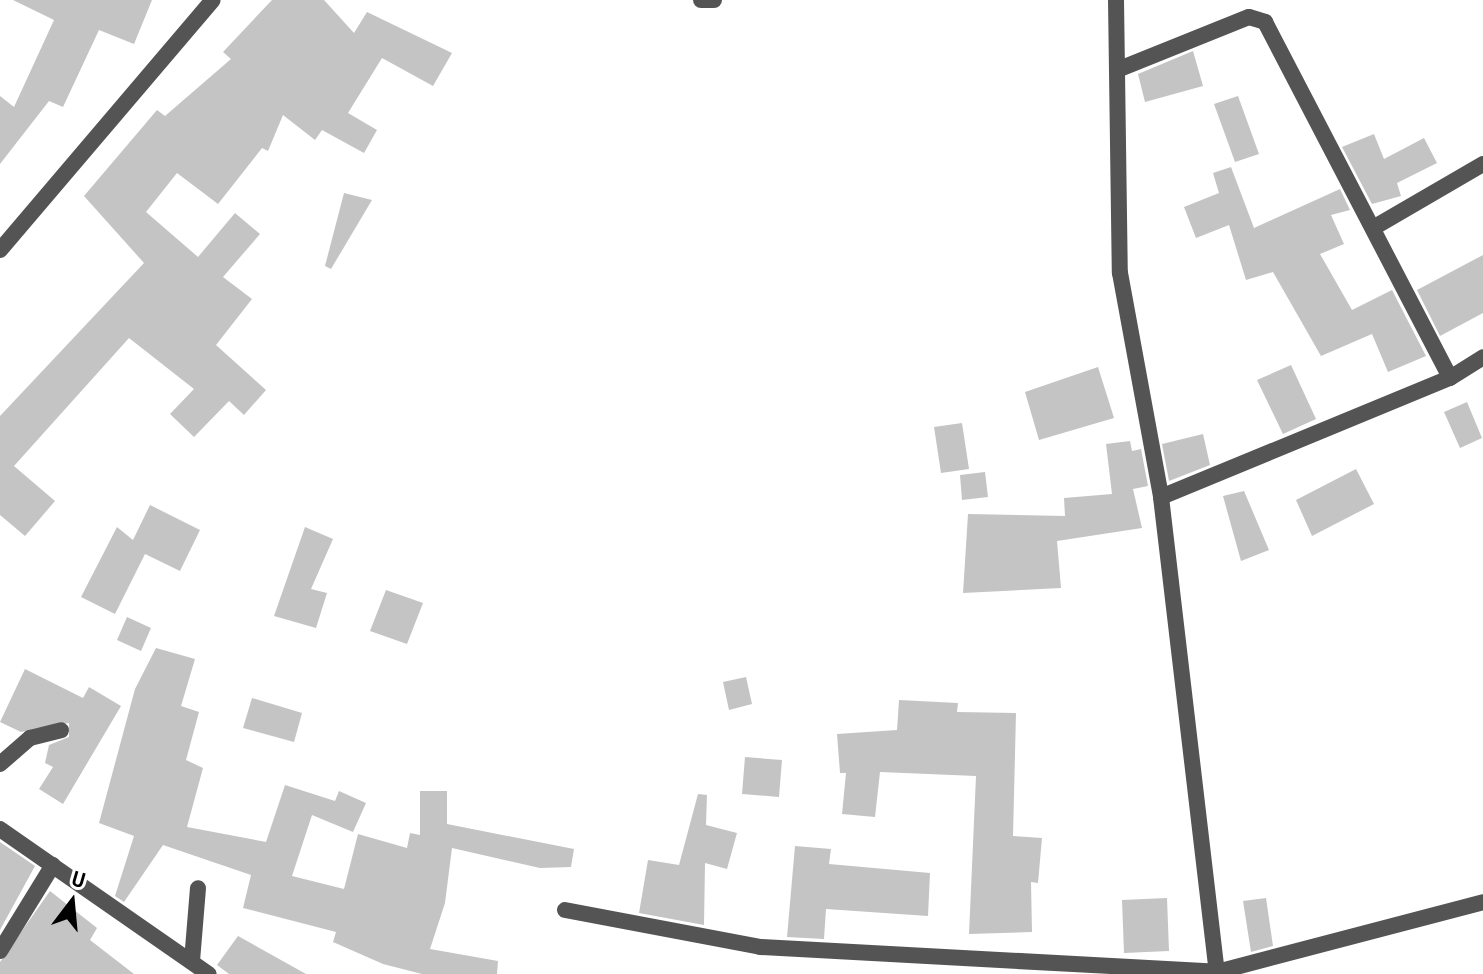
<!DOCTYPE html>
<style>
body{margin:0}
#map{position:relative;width:1483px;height:974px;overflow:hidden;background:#fff;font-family:"Archivo Narrow",sans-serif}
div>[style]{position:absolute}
.building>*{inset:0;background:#c4c4c4}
.minor>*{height:16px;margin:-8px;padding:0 8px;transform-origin:8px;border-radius:8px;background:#545454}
.tertiary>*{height:16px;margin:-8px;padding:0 8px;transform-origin:8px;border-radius:8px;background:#545454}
span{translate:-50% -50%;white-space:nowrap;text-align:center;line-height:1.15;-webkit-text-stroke:6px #fff;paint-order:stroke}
.north{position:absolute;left:32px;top:862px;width:80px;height:80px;-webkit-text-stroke:6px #fff;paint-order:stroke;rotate:16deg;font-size:22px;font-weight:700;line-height:32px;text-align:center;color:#000}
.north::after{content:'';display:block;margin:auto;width:28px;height:36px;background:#000;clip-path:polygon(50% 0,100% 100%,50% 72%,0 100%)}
</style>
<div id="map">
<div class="building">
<div style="clip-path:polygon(13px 0,152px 0,134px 44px,99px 30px,63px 107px,49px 101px,0 164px,0 96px,14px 107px,54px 20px)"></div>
<div style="clip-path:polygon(272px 0,324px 0,354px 33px,367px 12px,452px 53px,433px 86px,382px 58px,348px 113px,377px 130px,364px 153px,322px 130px,315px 140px,283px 115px,268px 151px,262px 148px,218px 204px,177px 173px,146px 212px,198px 257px,235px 213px,260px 234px,223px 277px,252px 299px,216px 345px,266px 390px,244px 415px,229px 401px,194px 437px,170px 414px,194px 389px,129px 338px,14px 466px,55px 501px,25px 536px,0 515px,0 416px,144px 263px,84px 196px,157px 110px,165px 116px,231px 59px,223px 52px)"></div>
<div style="clip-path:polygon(1193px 51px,1203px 86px,1145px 102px,1138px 74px)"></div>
<div style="clip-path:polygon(1238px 96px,1259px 154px,1235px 162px,1214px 104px)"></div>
<div style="clip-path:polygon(1374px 134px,1384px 159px,1424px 138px,1437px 163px,1397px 183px,1401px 196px,1372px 204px,1342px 147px)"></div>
<div style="clip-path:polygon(1231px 167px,1254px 228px,1340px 189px,1350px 210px,1331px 215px,1344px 244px,1320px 254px,1352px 310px,1392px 290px,1426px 356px,1388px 372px,1372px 334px,1321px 356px,1273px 272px,1246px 280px,1229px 225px,1196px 238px,1184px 207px,1219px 193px,1213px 173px)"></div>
<div style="clip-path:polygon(344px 193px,372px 200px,331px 269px,325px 266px)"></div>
<div style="clip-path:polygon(1483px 255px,1483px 313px,1440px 336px,1417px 290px)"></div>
<div style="clip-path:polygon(1291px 365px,1316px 419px,1283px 434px,1257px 380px)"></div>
<div style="clip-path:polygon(1098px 367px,1114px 418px,1039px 440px,1025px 392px)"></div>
<div style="clip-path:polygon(1467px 402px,1482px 438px,1460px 448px,1444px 412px)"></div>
<div style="clip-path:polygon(962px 423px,969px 469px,941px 473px,934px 427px)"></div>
<div style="clip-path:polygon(1203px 434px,1210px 465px,1169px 481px,1162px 444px)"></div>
<div style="clip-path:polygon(1130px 441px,1132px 451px,1141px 449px,1148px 486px,1133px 489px,1142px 528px,1057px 541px,1061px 588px,963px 593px,968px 514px,1065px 516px,1064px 498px,1112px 494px,1106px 444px)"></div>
<div style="clip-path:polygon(1356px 469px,1374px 504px,1312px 536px,1296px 500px)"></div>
<div style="clip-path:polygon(985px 472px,988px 497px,962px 500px,960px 475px)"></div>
<div style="clip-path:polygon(1244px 491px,1269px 550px,1241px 561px,1223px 496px)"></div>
<div style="clip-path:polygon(150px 505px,200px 530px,180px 571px,145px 554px,115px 614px,81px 597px,117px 527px,133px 540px)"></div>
<div style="clip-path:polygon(305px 527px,333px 539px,311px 589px,327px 593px,316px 628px,274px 616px)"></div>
<div style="clip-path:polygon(386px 590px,423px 603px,407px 644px,370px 631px)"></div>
<div style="clip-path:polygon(127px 617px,151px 628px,141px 651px,117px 640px)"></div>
<div style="clip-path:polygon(156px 648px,195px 659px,181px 706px,199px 712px,186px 760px,203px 768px,187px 827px,266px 842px,285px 785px,335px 801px,339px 791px,366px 803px,353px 832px,312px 815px,292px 876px,344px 889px,358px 834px,407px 848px,410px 833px,420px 835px,420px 791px,447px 791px,447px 824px,574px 849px,571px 867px,540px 868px,452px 848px,445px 903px,430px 949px,498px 961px,497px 974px,422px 974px,383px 964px,333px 942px,336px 932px,243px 908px,251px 875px,163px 845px,124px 902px,115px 896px,134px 836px,99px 823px,135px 689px)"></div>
<div style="clip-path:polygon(25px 669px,83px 698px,89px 687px,121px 706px,63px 804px,39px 789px,53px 767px,45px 763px,49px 745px,69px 737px,69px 723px,21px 732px,0 722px)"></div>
<div style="clip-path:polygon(746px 677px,752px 704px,729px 710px,723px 682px)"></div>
<div style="clip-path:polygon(252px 698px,302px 713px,294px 742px,243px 728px)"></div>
<div style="clip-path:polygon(899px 700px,958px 703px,957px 712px,1016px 713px,1013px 836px,1042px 838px,1038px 883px,1031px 882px,1032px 932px,969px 934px,976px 776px,880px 772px,875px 817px,842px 814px,846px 773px,840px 773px,837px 734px,897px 730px)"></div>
<div style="clip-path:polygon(745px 757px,782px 760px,779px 797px,742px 794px)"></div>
<div style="clip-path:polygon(698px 794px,707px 795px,706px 825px,737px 833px,727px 869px,705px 863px,704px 925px,639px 913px,648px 860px,679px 865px)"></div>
<div style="clip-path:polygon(0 842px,35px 866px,0 930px)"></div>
<div style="clip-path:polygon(795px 846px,831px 849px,829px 864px,930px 873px,928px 916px,826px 909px,824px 939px,787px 937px)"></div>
<div style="clip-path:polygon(50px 891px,97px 928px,90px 940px,134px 974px,0 974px,0 962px)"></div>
<div style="clip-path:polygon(1167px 898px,1169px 951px,1124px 953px,1122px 900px)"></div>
<div style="clip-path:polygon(1266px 898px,1273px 946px,1251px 952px,1243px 901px)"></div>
<div style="clip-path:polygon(238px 936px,306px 974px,229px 974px,217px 965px)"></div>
</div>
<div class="minor">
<div style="left:1116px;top:0;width:273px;rotate:89.2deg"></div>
<div style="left:1120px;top:273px;width:228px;rotate:79.6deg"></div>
<div style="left:1161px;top:497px;width:480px;rotate:83.3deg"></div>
<div style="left:1117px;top:70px;width:142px;rotate:-21.9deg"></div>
<div style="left:1249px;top:17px;width:17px;rotate:17deg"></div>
<div style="left:1265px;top:22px;width:401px;rotate:62.5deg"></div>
<div style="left:1373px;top:228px;width:127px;rotate:-30.2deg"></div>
<div style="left:1161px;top:497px;width:313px;rotate:-22.4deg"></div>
<div style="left:1450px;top:378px;width:39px;rotate:-32deg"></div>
<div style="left:0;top:764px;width:40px;rotate:-41deg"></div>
<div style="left:30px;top:738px;width:32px;rotate:-14deg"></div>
<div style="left:0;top:829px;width:254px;rotate:34.8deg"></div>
<div style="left:565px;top:910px;width:198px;rotate:10.7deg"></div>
<div style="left:760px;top:947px;width:458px;rotate:3.1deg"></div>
<div style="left:1217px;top:972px;width:275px;rotate:-14.7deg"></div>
<div style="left:0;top:951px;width:101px;rotate:-58.4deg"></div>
<div style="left:192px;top:961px;width:73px;rotate:-85.3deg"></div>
</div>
<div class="tertiary">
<div style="left:701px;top:0;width:13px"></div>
<div style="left:0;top:250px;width:328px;rotate:-49.6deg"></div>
</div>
<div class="north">U</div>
</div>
